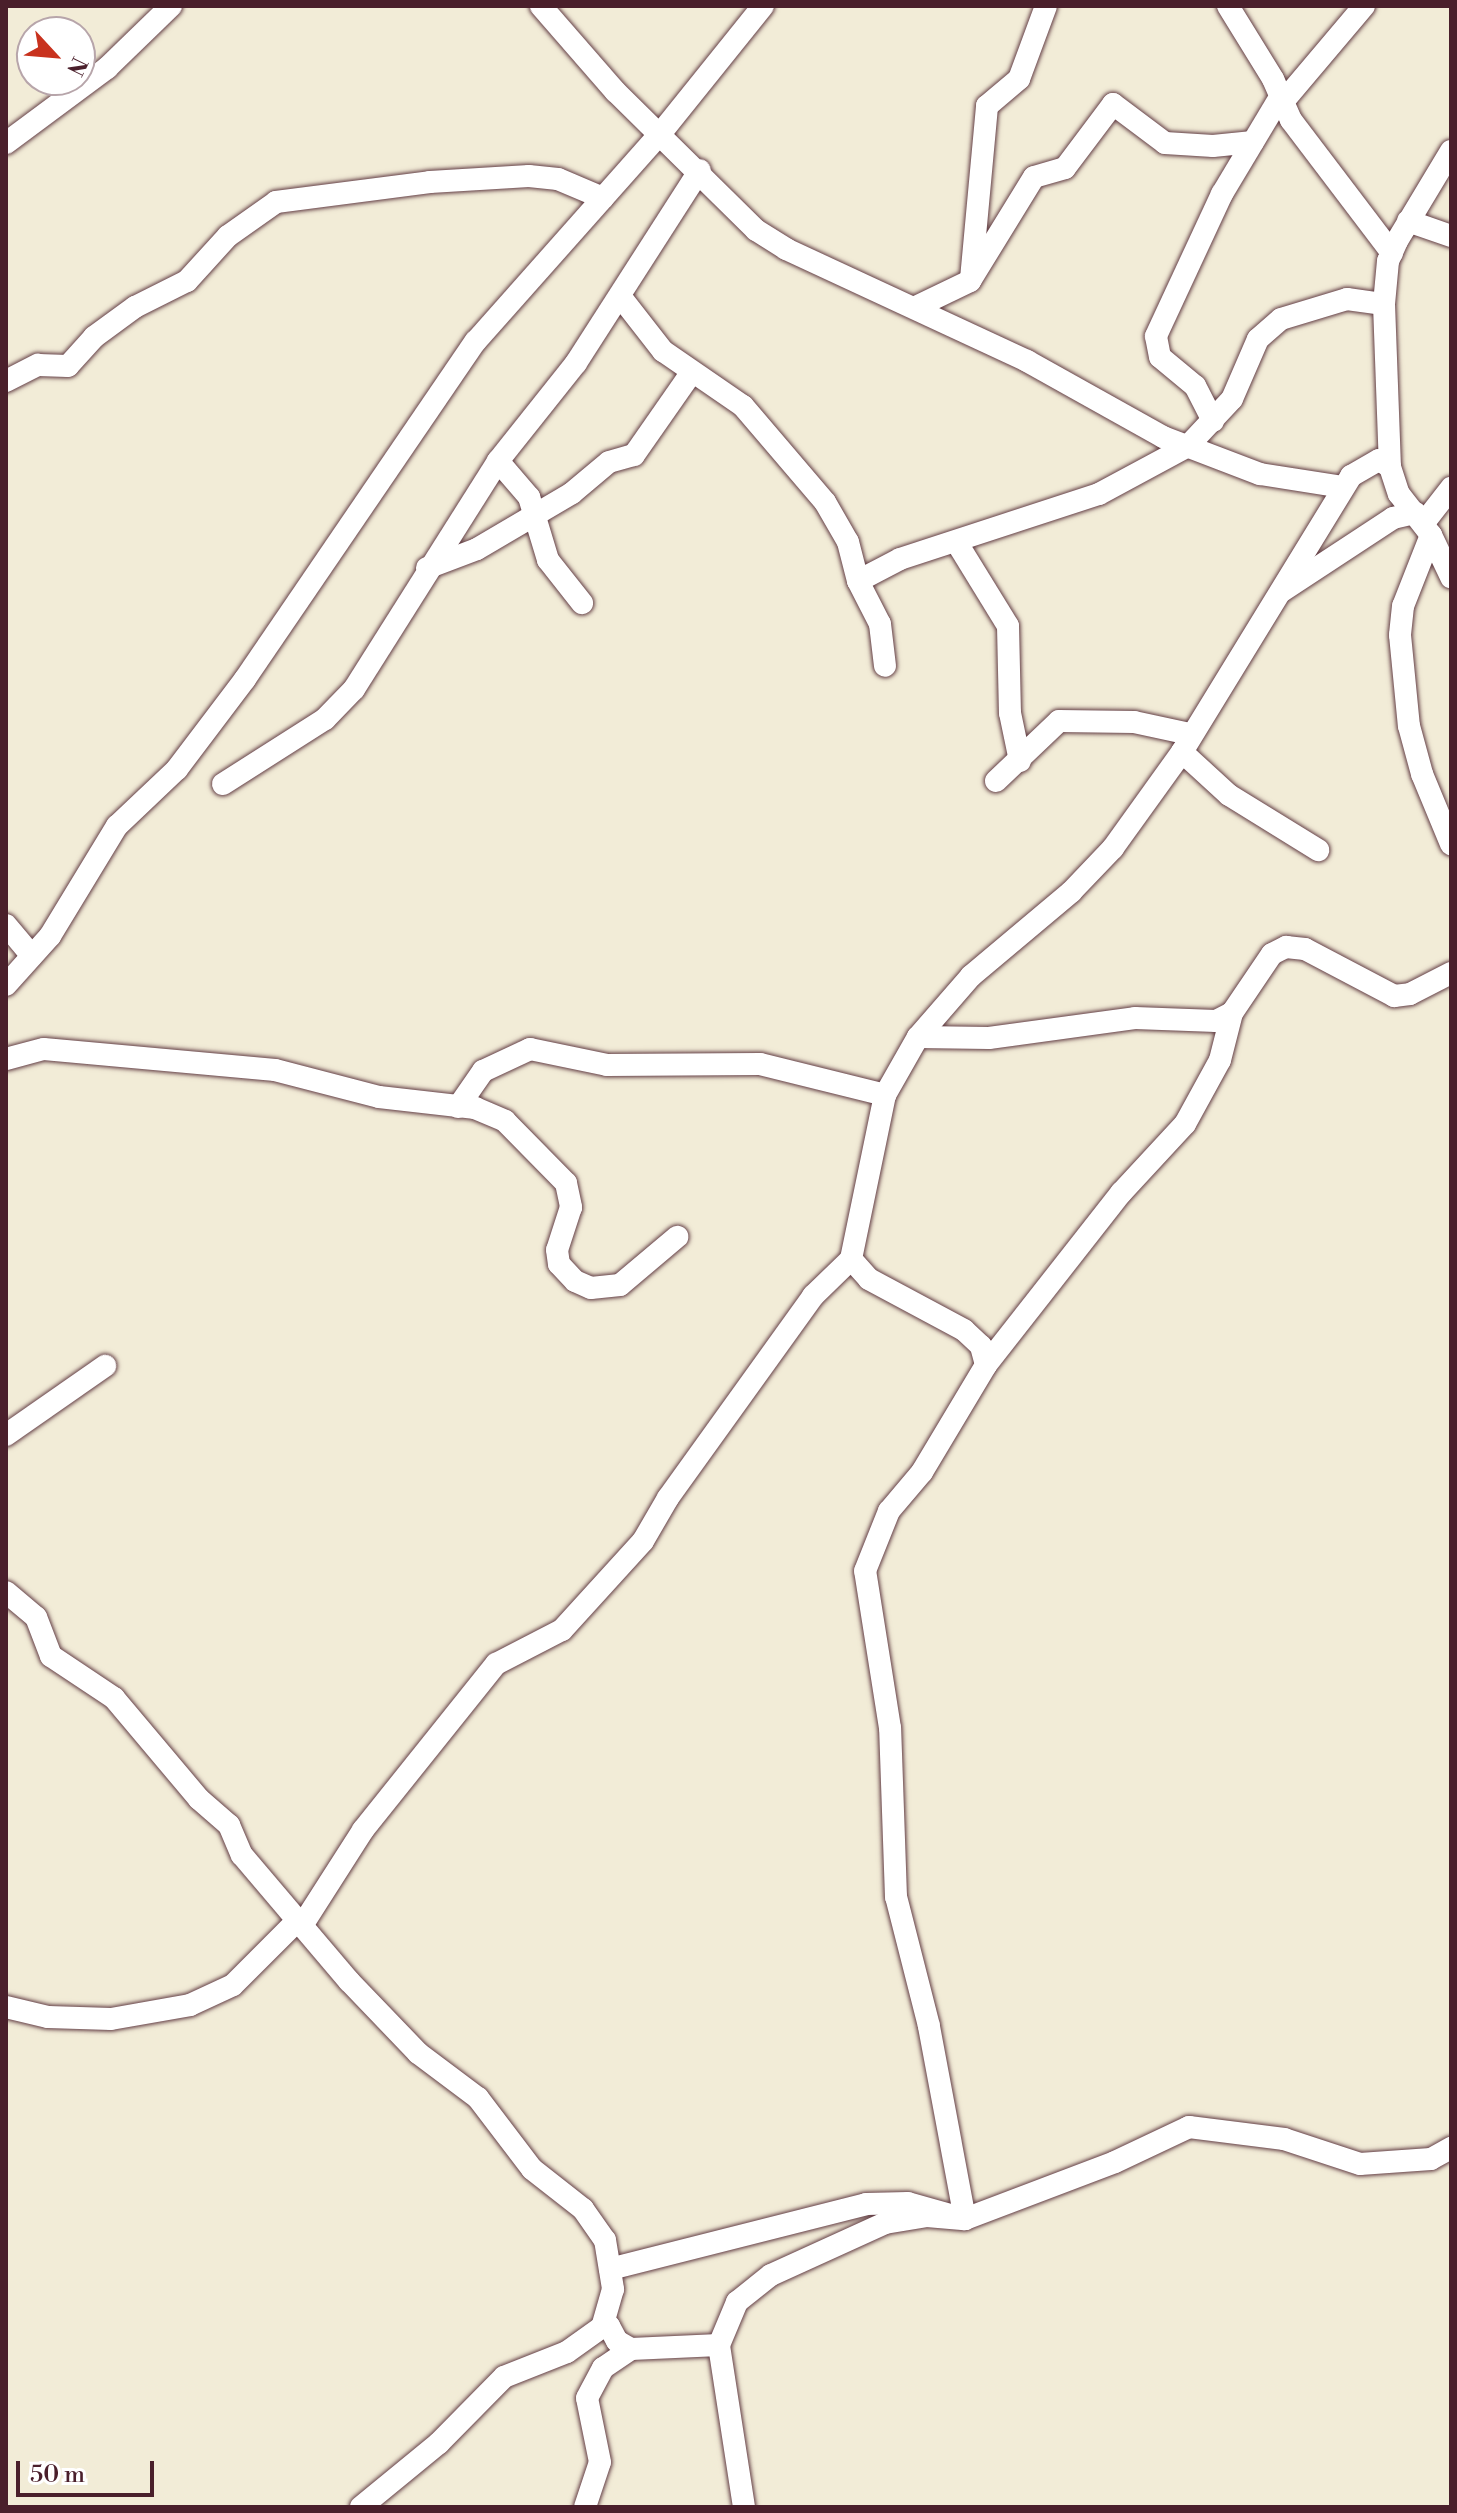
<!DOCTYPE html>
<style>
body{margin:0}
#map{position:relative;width:1457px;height:2513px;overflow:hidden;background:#f2ecd7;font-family:"Libre Bodoni",serif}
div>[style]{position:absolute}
.roads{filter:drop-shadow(0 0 2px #633e45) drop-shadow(0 0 2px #633e45)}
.minor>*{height:22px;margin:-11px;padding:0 11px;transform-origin:11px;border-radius:11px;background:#fff}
span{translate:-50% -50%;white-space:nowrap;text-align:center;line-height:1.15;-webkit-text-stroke:7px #fff;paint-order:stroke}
.frame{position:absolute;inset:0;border:8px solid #4a1f2b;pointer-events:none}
.north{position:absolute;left:16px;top:16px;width:80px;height:80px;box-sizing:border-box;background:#fff;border:2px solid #b7a5aa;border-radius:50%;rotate:116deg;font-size:22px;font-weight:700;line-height:32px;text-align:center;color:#4a1f2b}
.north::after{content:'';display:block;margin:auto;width:28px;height:36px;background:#c8321e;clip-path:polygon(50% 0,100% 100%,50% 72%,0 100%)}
.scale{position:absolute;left:16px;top:2461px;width:138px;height:36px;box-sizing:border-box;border:4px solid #4a1f2b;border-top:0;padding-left:10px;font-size:24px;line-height:28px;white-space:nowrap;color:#4a1f2b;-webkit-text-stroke:6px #fff;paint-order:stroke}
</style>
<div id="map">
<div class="roads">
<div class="minor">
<div style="left:541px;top:6px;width:113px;rotate:49deg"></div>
<div style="left:615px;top:91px;width:198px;rotate:44.6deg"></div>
<div style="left:756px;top:230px;width:36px;rotate:32deg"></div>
<div style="left:786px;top:249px;width:266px;rotate:24.9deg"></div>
<div style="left:1027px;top:361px;width:156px;rotate:29.2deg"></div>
<div style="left:1163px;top:437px;width:104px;rotate:20.9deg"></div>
<div style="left:1260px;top:474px;width:83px;rotate:9deg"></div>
<div style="left:1228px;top:6px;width:86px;rotate:58.3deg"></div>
<div style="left:1273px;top:79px;width:45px;rotate:66.3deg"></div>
<div style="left:1291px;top:120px;width:167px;rotate:52.8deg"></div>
<div style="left:1282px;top:103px;width:127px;rotate:-49.8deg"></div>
<div style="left:6px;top:143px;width:126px;rotate:-36.6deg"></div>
<div style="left:107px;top:68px;width:89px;rotate:-44.1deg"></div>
<div style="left:1451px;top:151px;width:105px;rotate:121deg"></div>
<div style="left:1397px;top:241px;width:22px;rotate:114deg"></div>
<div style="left:1388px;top:261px;width:43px;rotate:95.3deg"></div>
<div style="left:1384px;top:304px;width:163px;rotate:87.9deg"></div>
<div style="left:1390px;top:467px;width:28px;rotate:72deg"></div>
<div style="left:1399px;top:494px;width:52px;rotate:52deg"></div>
<div style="left:1431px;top:535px;width:47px;rotate:64.5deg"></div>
<div style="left:1408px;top:221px;width:46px;rotate:19.2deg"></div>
<div style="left:971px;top:279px;width:174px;rotate:-84.7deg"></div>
<div style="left:987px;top:106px;width:42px;rotate:-40.2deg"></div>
<div style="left:1019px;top:79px;width:78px;rotate:-69.7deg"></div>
<div style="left:620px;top:296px;width:70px;rotate:52deg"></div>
<div style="left:663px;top:351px;width:97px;rotate:34.5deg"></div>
<div style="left:743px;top:406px;width:126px;rotate:49.5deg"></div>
<div style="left:825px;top:502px;width:46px;rotate:60.1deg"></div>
<div style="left:848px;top:542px;width:40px;rotate:75.6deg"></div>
<div style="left:858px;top:581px;width:48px;rotate:62.9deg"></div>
<div style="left:880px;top:624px;width:42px;rotate:83.2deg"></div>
<div style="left:916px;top:307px;width:60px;rotate:-25.7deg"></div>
<div style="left:970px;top:281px;width:122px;rotate:-58.4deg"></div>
<div style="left:1034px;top:177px;width:32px;rotate:-16deg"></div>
<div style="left:1065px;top:168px;width:80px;rotate:-53.1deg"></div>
<div style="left:1113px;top:104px;width:65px;rotate:36.9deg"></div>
<div style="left:1165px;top:143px;width:48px;rotate:3.6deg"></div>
<div style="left:1213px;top:146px;width:40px;rotate:-5.7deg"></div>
<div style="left:6px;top:381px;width:36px;rotate:-27deg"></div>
<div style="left:38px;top:365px;width:30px;rotate:2deg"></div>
<div style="left:68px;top:366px;width:39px;rotate:-48deg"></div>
<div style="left:94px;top:337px;width:51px;rotate:-36.2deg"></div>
<div style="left:135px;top:307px;width:58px;rotate:-26.6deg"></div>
<div style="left:187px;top:281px;width:61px;rotate:-47.7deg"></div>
<div style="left:228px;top:236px;width:59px;rotate:-35.3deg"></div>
<div style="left:276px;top:202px;width:155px;rotate:-7.4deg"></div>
<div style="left:430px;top:182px;width:99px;rotate:-3.5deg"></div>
<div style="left:529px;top:176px;width:29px;rotate:6deg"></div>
<div style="left:558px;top:179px;width:49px;rotate:22.9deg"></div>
<div style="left:1213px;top:421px;width:39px;rotate:-117deg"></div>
<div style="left:1195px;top:386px;width:45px;rotate:-140.4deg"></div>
<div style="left:1160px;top:357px;width:21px;rotate:-101deg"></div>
<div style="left:1156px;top:336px;width:157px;rotate:-65.1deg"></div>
<div style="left:1222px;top:194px;width:113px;rotate:-59.1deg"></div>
<div style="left:498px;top:461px;width:48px;rotate:49.3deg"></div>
<div style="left:529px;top:497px;width:66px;rotate:73.2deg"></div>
<div style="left:548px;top:560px;width:55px;rotate:51.7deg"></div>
<div style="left:1423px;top:524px;width:46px;rotate:-52.1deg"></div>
<div style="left:1431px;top:535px;width:76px;rotate:111.5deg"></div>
<div style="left:1403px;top:606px;width:29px;rotate:96deg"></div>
<div style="left:1400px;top:635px;width:91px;rotate:84.4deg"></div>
<div style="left:1409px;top:726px;width:50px;rotate:74.8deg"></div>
<div style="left:1422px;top:774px;width:76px;rotate:67.5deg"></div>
<div style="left:957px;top:543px;width:97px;rotate:58.4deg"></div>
<div style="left:1008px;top:626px;width:87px;rotate:88.7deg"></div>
<div style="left:1010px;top:713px;width:49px;rotate:78.2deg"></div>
<div style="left:427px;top:568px;width:53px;rotate:-20.8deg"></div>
<div style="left:477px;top:549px;width:110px;rotate:-30.5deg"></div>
<div style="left:572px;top:493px;width:48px;rotate:-40deg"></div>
<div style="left:609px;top:462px;width:26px;rotate:-16deg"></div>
<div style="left:634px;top:455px;width:101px;rotate:-55.1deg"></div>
<div style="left:858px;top:581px;width:47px;rotate:-27.6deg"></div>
<div style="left:900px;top:559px;width:209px;rotate:-18.1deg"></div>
<div style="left:1099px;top:494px;width:101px;rotate:-28.3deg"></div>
<div style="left:1188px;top:446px;width:64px;rotate:-46.9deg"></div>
<div style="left:1232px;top:399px;width:65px;rotate:-66.6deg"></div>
<div style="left:1258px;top:339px;width:30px;rotate:-41deg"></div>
<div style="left:1281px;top:319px;width:69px;rotate:-16.9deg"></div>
<div style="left:1347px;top:299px;width:37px;rotate:8deg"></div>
<div style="left:1282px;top:591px;width:133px;rotate:-33.3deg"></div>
<div style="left:1393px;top:518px;width:23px;rotate:-13deg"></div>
<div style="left:1182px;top:752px;width:64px;rotate:42.5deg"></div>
<div style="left:1229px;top:795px;width:105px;rotate:31.7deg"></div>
<div style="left:996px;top:781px;width:87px;rotate:-43.6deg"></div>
<div style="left:1059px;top:721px;width:75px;rotate:0.8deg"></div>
<div style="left:1134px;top:722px;width:57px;rotate:12.1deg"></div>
<div style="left:223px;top:784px;width:121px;rotate:-32.5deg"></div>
<div style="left:325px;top:719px;width:42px;rotate:-46deg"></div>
<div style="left:354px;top:689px;width:270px;rotate:-57.7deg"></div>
<div style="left:498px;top:461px;width:125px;rotate:-51.5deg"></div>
<div style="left:576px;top:363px;width:229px;rotate:-57.3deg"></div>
<div style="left:6px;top:925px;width:40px;rotate:50deg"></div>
<div style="left:6px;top:985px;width:66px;rotate:-48.1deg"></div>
<div style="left:50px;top:936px;width:129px;rotate:-58.7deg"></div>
<div style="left:117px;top:826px;width:83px;rotate:-43.5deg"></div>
<div style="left:177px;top:769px;width:113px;rotate:-52.9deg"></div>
<div style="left:245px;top:679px;width:409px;rotate:-55.7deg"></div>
<div style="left:476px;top:341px;width:277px;rotate:-48.4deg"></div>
<div style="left:660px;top:134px;width:164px;rotate:-51.2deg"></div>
<div style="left:918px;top:1037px;width:71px;rotate:0.8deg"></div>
<div style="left:989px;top:1038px;width:147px;rotate:-7.8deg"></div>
<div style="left:1135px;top:1018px;width:81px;rotate:2.1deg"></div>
<div style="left:1216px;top:1021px;width:18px;rotate:-27deg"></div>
<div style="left:1232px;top:1013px;width:71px;rotate:-55.9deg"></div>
<div style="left:1272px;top:954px;width:16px;rotate:-27deg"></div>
<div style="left:1286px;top:947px;width:19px;rotate:6deg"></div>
<div style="left:1305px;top:949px;width:101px;rotate:27.8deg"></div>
<div style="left:1394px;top:996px;width:16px;rotate:-7deg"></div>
<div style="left:1410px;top:994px;width:46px;rotate:-27.1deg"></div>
<div style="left:6px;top:1059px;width:39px;rotate:-15deg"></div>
<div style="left:44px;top:1049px;width:232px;rotate:5.2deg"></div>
<div style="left:275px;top:1070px;width:107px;rotate:14.6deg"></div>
<div style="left:379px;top:1097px;width:97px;rotate:6.5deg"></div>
<div style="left:475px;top:1108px;width:33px;rotate:23deg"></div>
<div style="left:505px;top:1121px;width:87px;rotate:45.5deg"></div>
<div style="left:566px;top:1183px;width:25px;rotate:78deg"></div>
<div style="left:571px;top:1207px;width:45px;rotate:108deg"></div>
<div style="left:557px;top:1250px;width:14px;rotate:82deg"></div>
<div style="left:559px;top:1264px;width:23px;rotate:47deg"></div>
<div style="left:575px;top:1281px;width:17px;rotate:24deg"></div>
<div style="left:591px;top:1288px;width:29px;rotate:-6deg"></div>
<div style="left:620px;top:1285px;width:75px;rotate:-40.1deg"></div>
<div style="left:458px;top:1107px;width:44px;rotate:-55.2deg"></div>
<div style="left:483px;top:1071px;width:52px;rotate:-25.1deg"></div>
<div style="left:530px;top:1049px;width:79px;rotate:11.7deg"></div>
<div style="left:607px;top:1065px;width:153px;rotate:-0.4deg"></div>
<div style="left:760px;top:1064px;width:129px;rotate:13.9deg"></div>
<div style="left:986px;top:1365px;width:219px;rotate:-51.9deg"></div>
<div style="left:1121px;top:1193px;width:94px;rotate:-47.2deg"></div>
<div style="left:1185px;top:1124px;width:73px;rotate:-61.3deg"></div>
<div style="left:1220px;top:1060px;width:49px;rotate:-75.7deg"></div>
<div style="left:6px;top:1435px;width:121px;rotate:-34.9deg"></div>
<div style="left:6px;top:1592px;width:39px;rotate:40deg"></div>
<div style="left:36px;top:1617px;width:42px;rotate:69deg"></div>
<div style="left:51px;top:1656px;width:76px;rotate:33.7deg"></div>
<div style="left:114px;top:1698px;width:132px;rotate:49.9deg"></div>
<div style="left:199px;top:1799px;width:40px;rotate:41deg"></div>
<div style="left:229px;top:1825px;width:33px;rotate:67deg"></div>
<div style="left:242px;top:1855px;width:165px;rotate:49.7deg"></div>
<div style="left:349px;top:1981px;width:100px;rotate:46.2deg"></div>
<div style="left:418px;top:2053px;width:75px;rotate:36.9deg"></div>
<div style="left:478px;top:2098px;width:89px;rotate:52.7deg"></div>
<div style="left:532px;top:2169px;width:65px;rotate:38.1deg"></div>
<div style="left:583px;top:2209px;width:38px;rotate:55deg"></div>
<div style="left:605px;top:2240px;width:50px;rotate:80.7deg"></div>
<div style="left:613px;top:2289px;width:40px;rotate:106deg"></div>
<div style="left:602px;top:2327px;width:43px;rotate:144.5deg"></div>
<div style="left:567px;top:2352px;width:68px;rotate:158.4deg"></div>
<div style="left:504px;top:2377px;width:93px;rotate:134.6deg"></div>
<div style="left:439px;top:2443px;width:101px;rotate:140.6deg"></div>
<div style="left:6px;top:2007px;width:43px;rotate:13.4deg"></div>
<div style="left:48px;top:2017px;width:63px;rotate:1.8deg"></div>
<div style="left:111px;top:2019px;width:80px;rotate:-10deg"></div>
<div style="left:190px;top:2005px;width:47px;rotate:-24.9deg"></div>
<div style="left:233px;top:1985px;width:85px;rotate:-45deg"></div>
<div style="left:293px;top:1925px;width:10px;rotate:-6deg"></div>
<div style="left:303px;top:1924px;width:112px;rotate:-57.4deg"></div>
<div style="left:363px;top:1830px;width:213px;rotate:-51.3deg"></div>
<div style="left:496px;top:1664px;width:74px;rotate:-27.3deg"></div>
<div style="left:562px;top:1630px;width:120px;rotate:-47.7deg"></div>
<div style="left:643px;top:1541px;width:50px;rotate:-59.8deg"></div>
<div style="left:668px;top:1498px;width:249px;rotate:-54.3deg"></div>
<div style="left:813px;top:1296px;width:53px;rotate:-44.2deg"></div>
<div style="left:851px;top:1259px;width:167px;rotate:-78.3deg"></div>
<div style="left:885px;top:1095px;width:67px;rotate:-60.4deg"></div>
<div style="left:918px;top:1037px;width:81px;rotate:-49deg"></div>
<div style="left:971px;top:976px;width:131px;rotate:-40deg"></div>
<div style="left:1071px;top:892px;width:61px;rotate:-46.3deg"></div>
<div style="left:1113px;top:848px;width:118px;rotate:-54.3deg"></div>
<div style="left:1182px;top:752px;width:324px;rotate:-58.5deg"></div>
<div style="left:1351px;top:476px;width:32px;rotate:-30deg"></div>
<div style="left:1379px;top:460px;width:13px;rotate:32deg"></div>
<div style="left:610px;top:2269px;width:264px;rotate:-14.2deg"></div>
<div style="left:866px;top:2204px;width:42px;rotate:-1.4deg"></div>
<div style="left:908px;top:2203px;width:59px;rotate:15.7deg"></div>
<div style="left:965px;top:2219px;width:160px;rotate:-20.8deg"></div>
<div style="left:1115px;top:2162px;width:82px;rotate:-25.3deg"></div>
<div style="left:1189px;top:2127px;width:96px;rotate:7.2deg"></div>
<div style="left:1284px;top:2139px;width:80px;rotate:18.2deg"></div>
<div style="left:1360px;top:2164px;width:71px;rotate:-4deg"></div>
<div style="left:1431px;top:2159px;width:23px;rotate:-29deg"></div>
<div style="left:602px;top:2327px;width:7px;rotate:-8deg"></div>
<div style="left:609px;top:2326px;width:17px;rotate:62deg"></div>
<div style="left:617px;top:2341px;width:16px;rotate:30deg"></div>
<div style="left:631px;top:2349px;width:88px;rotate:-2.6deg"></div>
<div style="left:585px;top:2507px;width:47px;rotate:-71.6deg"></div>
<div style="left:600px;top:2462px;width:65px;rotate:-101.5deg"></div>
<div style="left:587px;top:2398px;width:34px;rotate:-62deg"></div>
<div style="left:603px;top:2368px;width:34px;rotate:-34deg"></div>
<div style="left:744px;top:2507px;width:164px;rotate:-98.8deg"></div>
<div style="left:719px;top:2345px;width:47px;rotate:-67.3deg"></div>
<div style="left:737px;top:2302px;width:43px;rotate:-38.5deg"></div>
<div style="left:771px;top:2275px;width:125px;rotate:-24.5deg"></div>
<div style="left:885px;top:2223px;width:43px;rotate:-9.5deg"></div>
<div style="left:927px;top:2216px;width:38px;rotate:5deg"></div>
<div style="left:965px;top:2219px;width:196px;rotate:-100.6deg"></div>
<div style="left:929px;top:2026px;width:133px;rotate:-104.3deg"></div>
<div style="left:896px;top:1897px;width:169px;rotate:-92deg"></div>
<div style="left:890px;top:1728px;width:159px;rotate:-99deg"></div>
<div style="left:865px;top:1571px;width:65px;rotate:-68.2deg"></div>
<div style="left:889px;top:1511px;width:51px;rotate:-49.8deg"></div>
<div style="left:922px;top:1472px;width:125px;rotate:-59.1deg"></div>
<div style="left:986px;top:1365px;width:20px;rotate:-105deg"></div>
<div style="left:981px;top:1346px;width:23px;rotate:-137deg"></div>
<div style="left:964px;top:1330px;width:108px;rotate:-151.8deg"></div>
<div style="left:869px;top:1279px;width:27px;rotate:-132deg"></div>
</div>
</div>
<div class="frame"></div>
<div class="north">N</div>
<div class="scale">50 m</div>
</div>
